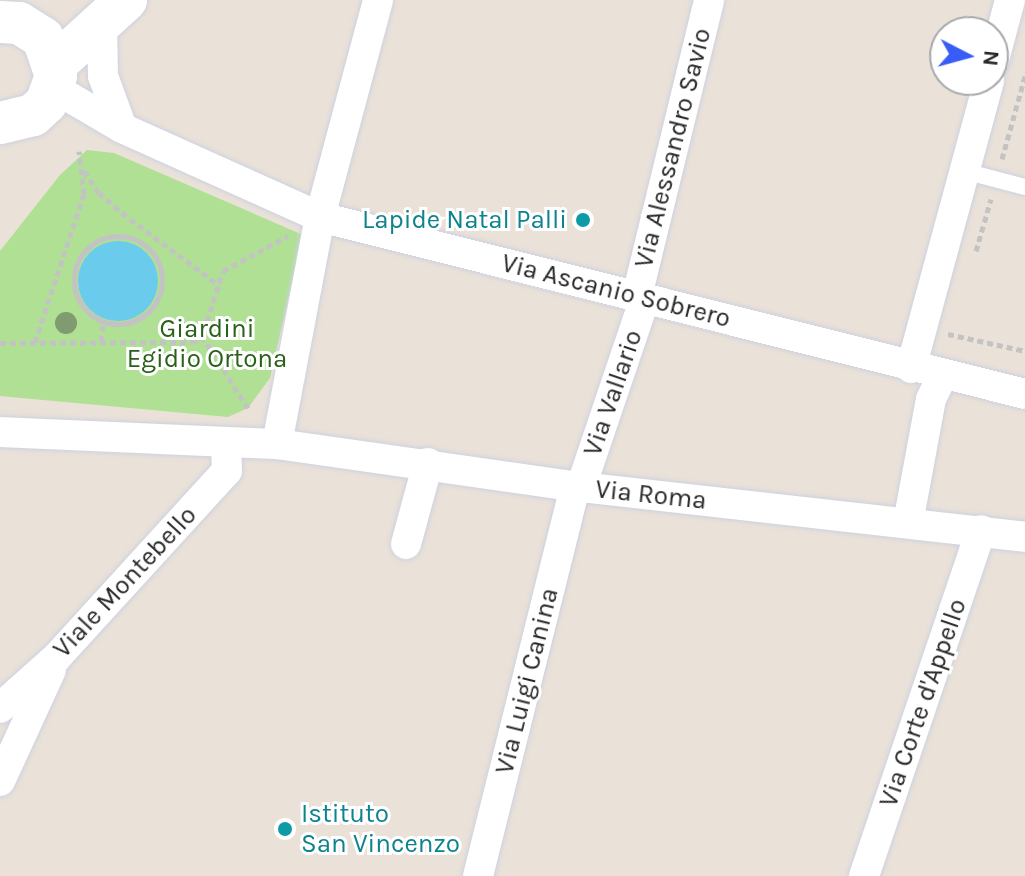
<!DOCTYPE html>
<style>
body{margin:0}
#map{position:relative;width:1025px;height:876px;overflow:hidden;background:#eae2d8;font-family:Karla,sans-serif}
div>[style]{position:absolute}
.green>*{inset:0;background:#afe094}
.water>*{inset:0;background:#6bcbec}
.round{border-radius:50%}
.path>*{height:5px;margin-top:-2.5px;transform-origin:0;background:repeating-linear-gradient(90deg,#c3c3c3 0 6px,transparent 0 10px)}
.path>.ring{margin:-2.5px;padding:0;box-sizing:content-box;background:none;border:5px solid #c3c3c3;border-radius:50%}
.roads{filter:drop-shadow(0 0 2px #ced1e0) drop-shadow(0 0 2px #ced1e0)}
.lane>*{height:16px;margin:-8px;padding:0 8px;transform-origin:8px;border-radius:8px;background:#fff}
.street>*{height:30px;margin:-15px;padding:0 15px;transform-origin:15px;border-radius:15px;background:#fff}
.secondary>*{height:42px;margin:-21px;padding:0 21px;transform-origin:21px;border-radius:21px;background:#fff}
.trees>*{width:22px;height:22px;margin:-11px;border-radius:50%;background:#809b70}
.dots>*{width:22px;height:22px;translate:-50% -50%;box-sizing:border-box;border:4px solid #fff;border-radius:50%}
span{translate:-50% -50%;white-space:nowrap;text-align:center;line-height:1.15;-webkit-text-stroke:6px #fff;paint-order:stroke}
.street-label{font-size:26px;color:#272727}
.culture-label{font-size:26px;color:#0d838f}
.right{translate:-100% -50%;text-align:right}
.left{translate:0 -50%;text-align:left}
.park-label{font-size:26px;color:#29611a}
.north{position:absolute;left:929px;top:16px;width:80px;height:80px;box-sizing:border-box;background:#fff;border:2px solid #a9a9a9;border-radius:50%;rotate:96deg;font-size:22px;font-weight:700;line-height:32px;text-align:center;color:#272727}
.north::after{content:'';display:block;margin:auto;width:28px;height:36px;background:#385df7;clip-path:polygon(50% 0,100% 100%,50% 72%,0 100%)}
</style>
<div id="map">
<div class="green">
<div style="clip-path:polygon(evenodd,87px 150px,114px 153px,303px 235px,270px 378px,248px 408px,228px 417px,0 396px,0 251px,60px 175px,87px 150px,83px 261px,147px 309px,125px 320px,78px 288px,83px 261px)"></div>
</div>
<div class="water">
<div class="round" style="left:78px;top:241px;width:80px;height:80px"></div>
</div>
<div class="path">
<div style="left:1002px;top:159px;width:86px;rotate:-74.5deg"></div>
<div style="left:84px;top:171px;width:27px;rotate:56deg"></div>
<div style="left:99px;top:193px;width:40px;rotate:40deg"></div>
<div style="left:130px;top:219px;width:111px;rotate:36.6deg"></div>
<div class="ring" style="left:74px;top:236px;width:83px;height:83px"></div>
<div style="left:976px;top:251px;width:54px;rotate:-73.9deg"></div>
<div style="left:948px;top:334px;width:79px;rotate:12.4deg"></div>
<div style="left:101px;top:341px;width:18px;rotate:-84deg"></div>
<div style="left:35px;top:342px;width:156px;rotate:-71.7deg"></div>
<div style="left:84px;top:194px;width:43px;rotate:-96.6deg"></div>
<div style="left:0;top:343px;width:193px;rotate:-0.3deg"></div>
<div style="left:193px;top:342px;width:11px;rotate:-22deg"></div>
<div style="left:248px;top:408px;width:83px;rotate:-122.7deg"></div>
<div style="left:203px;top:338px;width:17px;rotate:-77deg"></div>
<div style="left:207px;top:321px;width:52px;rotate:-72.3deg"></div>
<div style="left:223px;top:271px;width:74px;rotate:-28.3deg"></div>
</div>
<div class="roads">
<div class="lane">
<div style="left:964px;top:171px;width:63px;rotate:14.7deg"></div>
</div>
<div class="street">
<div style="left:102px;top:27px;width:49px;rotate:88.8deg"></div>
<div style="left:103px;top:76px;width:55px;rotate:69.9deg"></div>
<div style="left:993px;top:64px;width:66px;rotate:-75.1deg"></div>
<div style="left:54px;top:88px;width:79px;rotate:30.5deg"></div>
<div style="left:122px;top:128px;width:217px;rotate:24.2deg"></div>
<div style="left:320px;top:217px;width:727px;rotate:14.09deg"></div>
<div style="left:637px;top:296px;width:305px;rotate:-76.3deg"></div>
<div style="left:911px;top:368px;width:298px;rotate:-74.8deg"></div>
<div style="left:0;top:432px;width:277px;rotate:2.5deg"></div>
<div style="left:277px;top:444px;width:307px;rotate:8.1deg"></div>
<div style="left:581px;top:487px;width:447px;rotate:6.4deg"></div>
<div style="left:277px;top:444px;width:231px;rotate:-79.3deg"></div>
<div style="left:320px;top:217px;width:225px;rotate:-75deg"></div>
<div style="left:581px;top:487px;width:200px;rotate:-71.3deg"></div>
<div style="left:908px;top:523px;width:126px;rotate:-79.5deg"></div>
<div style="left:931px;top:399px;width:25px;rotate:-64deg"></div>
<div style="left:406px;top:544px;width:84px;rotate:-74.8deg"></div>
<div style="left:0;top:708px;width:75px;rotate:-41.8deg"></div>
<div style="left:56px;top:658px;width:253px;rotate:-47.6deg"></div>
<div style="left:227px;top:471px;width:28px;rotate:-92deg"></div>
<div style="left:0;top:781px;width:122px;rotate:-65.3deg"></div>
<div style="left:478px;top:876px;width:402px;rotate:-76deg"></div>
<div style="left:864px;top:876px;width:365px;rotate:-71.3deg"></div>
</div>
<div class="secondary">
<div style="left:0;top:22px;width:19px;rotate:3deg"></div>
<div style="left:19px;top:23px;width:28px;rotate:32deg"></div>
<div style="left:43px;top:38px;width:40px;rotate:71.1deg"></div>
<div style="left:56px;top:76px;width:29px;rotate:110deg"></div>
<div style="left:46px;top:103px;width:18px;rotate:137deg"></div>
<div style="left:33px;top:115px;width:34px;rotate:166deg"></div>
<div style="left:56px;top:64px;width:95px;rotate:-42.4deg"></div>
</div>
</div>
<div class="trees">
<div style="left:66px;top:323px"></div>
</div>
<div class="dots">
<div style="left:583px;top:220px;background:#0f9aa8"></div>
<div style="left:285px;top:829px;background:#0f9aa8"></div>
</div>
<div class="street-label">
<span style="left:673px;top:148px;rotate:-76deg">Via Alessandro Savio</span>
<span style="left:616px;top:291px;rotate:14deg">Via Ascanio Sobrero</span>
<span style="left:613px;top:393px;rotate:-71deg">Via Vallario</span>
<span style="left:651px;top:495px;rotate:6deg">Via Roma</span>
<span style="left:125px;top:582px;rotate:-47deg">Viale Montebello</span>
<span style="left:527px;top:681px;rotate:-76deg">Via Luigi Canina</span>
<span style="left:923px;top:703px;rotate:-71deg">Via Corte d'Appello</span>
</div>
<div class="culture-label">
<span class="right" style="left:567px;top:220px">Lapide Natal Palli</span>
<span class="left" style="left:301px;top:829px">Istituto<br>San Vincenzo</span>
</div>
<div class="park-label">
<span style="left:207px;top:344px">Giardini<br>Egidio Ortona</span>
</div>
<div class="north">N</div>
</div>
